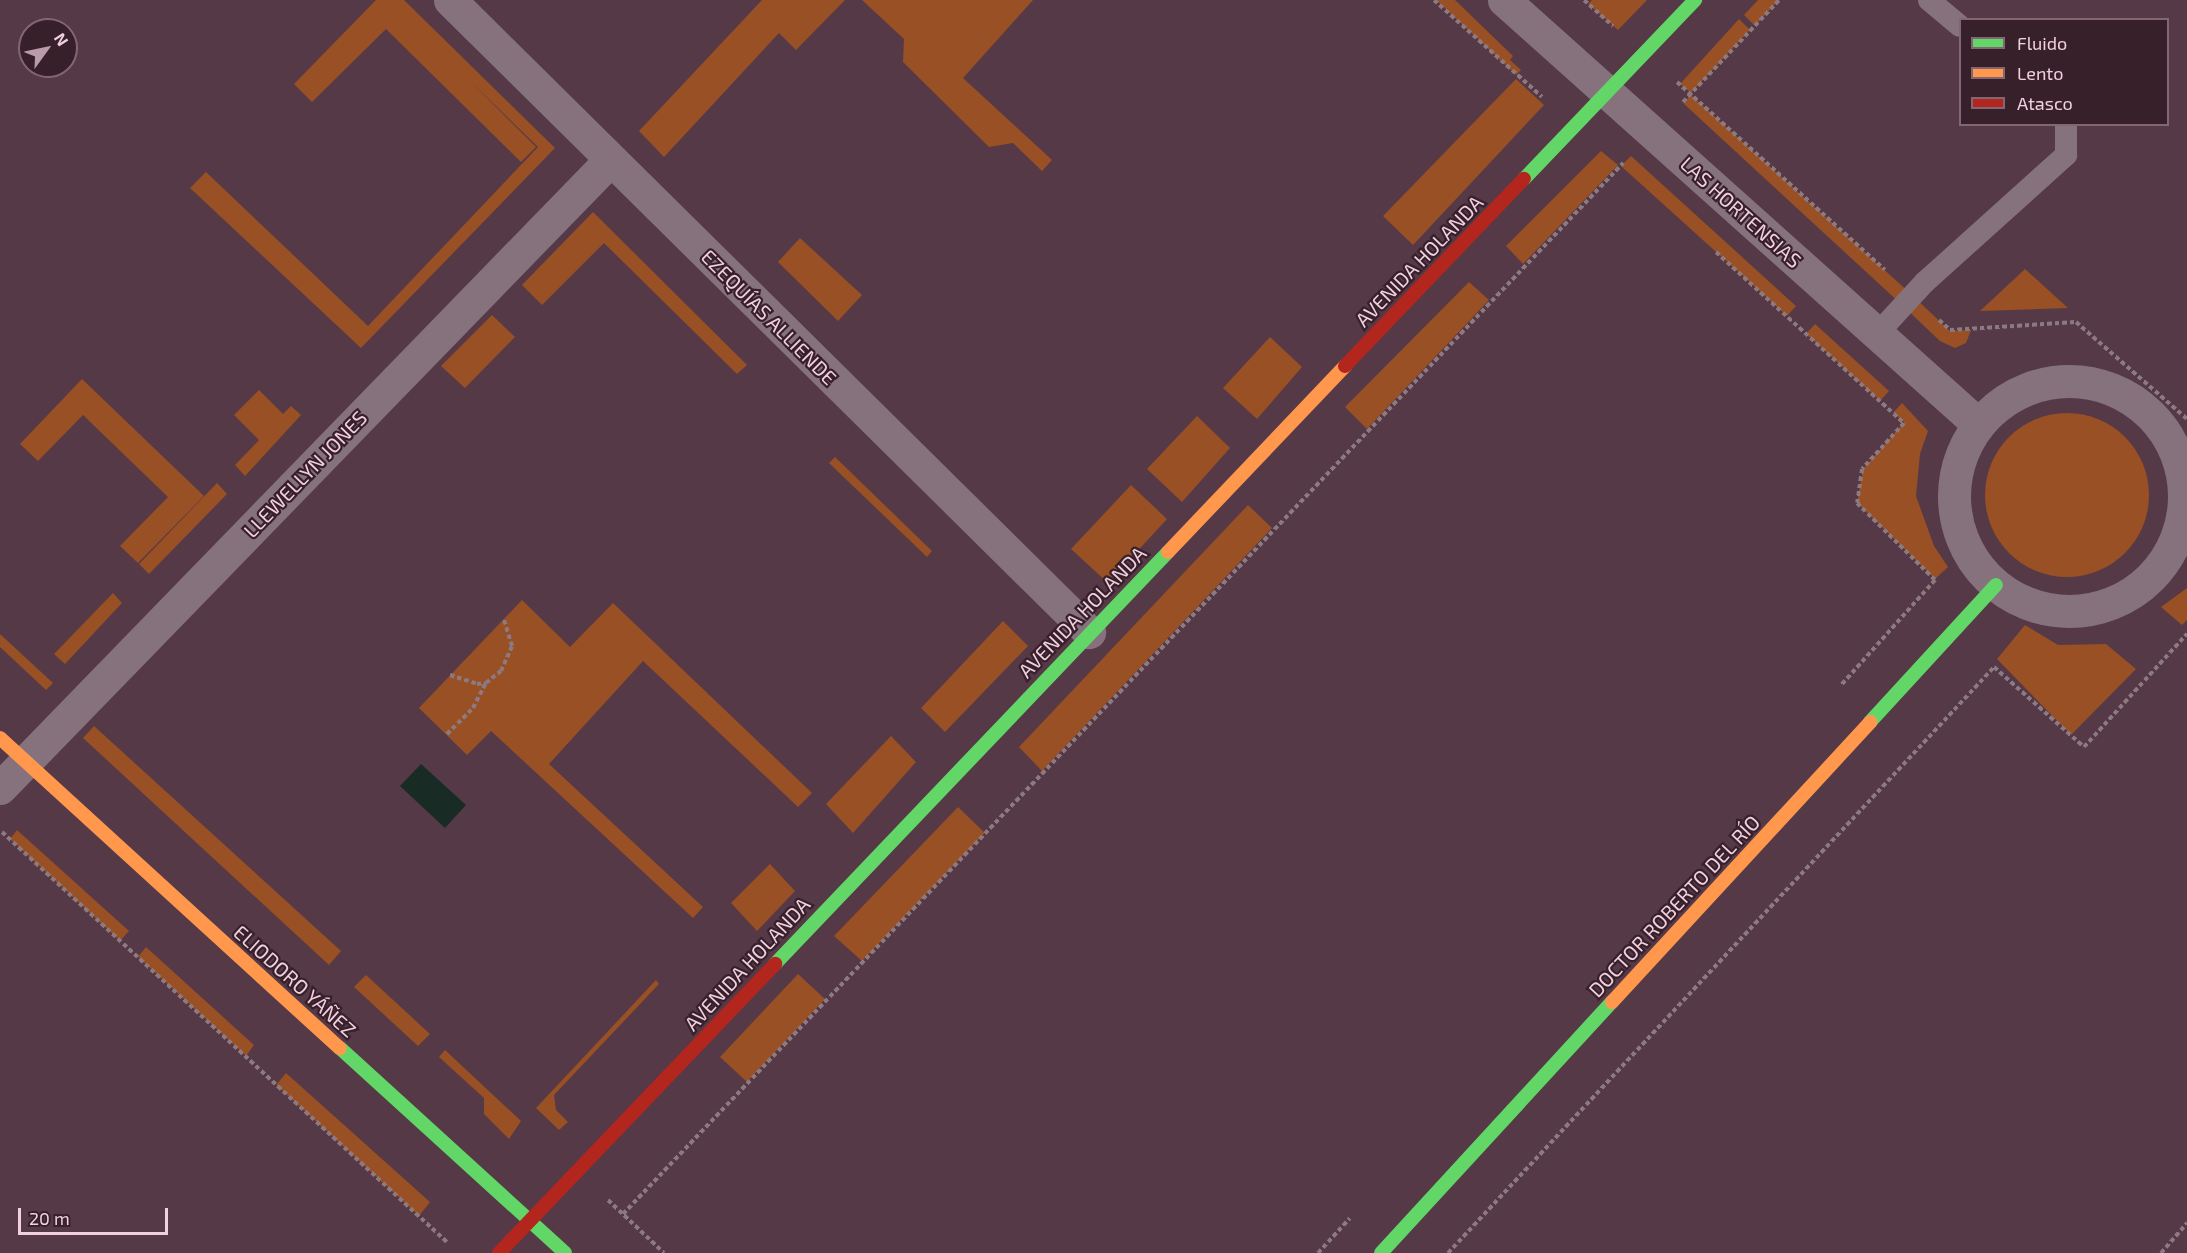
<!DOCTYPE html>
<meta charset="utf-8">
<style>
body{margin:0}
#map{position:relative;width:2187px;height:1253px;overflow:hidden;background:#553947;font-family:"Exo 2",sans-serif}
div>[style]{position:absolute}
.green>*{inset:0;background:#985024}
.round{border-radius:50%}
.water>*{inset:0;background:#182b25}
.path>*{height:4px;margin-top:-2px;transform-origin:0;background:repeating-linear-gradient(90deg,#8c7a82 0 4.5px,transparent 0 7.5px)}
.lane>*{height:22px;margin:-11px;padding:0 11px;transform-origin:11px;border-radius:11px;background:#86727c}
.street>*{height:33px;margin:-16.5px;padding:0 16.5px;transform-origin:16.5px;border-radius:16.5px;background:#86727c}
.street>.ring{margin:-16.5px;padding:0;box-sizing:content-box;background:none;border:33px solid #86727c;border-radius:50%}
.fast>*{height:14px;margin:-7px;padding:0 7px;transform-origin:7px;border-radius:7px;background:#63d668}
.slow>*{height:14px;margin:-7px;padding:0 7px;transform-origin:7px;border-radius:7px;background:#ff974d}
.jam>*{height:14px;margin:-7px;padding:0 7px;transform-origin:7px;border-radius:7px;background:#b3261e}
span{translate:-50% -50%;white-space:nowrap;text-align:center;line-height:1.15;-webkit-text-stroke:4.5px #38202b;paint-order:stroke}
.street-label{font-size:20px;color:#f1d0df}
.legend{position:absolute;left:1959px;top:18px;width:210px;height:108px;box-sizing:border-box;background:#38202b;border:2px solid #826673;margin:0;padding:8px 10px;list-style:none;font-size:18px;color:#f1d0df}
.legend li{display:flex;align-items:center;gap:12px;height:30px}
.legend b{width:30px;border:2px solid #826673}
.north{position:absolute;left:18px;top:18px;width:60px;height:60px;box-sizing:border-box;background:#38202b;border:2px solid #826673;border-radius:50%;rotate:57deg;font-size:16px;font-weight:700;line-height:24px;text-align:center;color:#f1d0df}
.north::after{content:'';display:block;margin:auto;width:21px;height:27px;background:#ba9baa;clip-path:polygon(50% 0,100% 100%,50% 72%,0 100%)}
.scale{position:absolute;left:18px;top:1208px;width:150px;height:27px;box-sizing:border-box;border:3px solid #f1d0df;border-top:0;padding-left:8px;font-size:18px;line-height:21px;white-space:nowrap;color:#f1d0df;-webkit-text-stroke:4px #38202b;paint-order:stroke}
</style>
<div id="map">
<div class="green">
<div style="clip-path:polygon(376px 0,404px 0,555px 148px,361px 348px,190px 188px,206px 172px,368px 326px,538px 147px,470px 81px,536px 147px,521px 162px,386px 29px,312px 102px,294px 84px)"></div>
<div style="clip-path:polygon(762px 0,845px 0,796px 50px,779px 33px,664px 157px,639px 131px)"></div>
<div style="clip-path:polygon(862px 0,1033px 0,963px 78px,1052px 160px,1042px 171px,1013px 143px,989px 147px,903px 62px,904px 39px)"></div>
<div style="clip-path:polygon(1436px 0,1455px 0,1513px 56px,1510px 60px,1521px 70px,1516px 75px)"></div>
<div style="clip-path:polygon(1592px 0,1647px 0,1618px 30px,1588px 4px)"></div>
<div style="clip-path:polygon(1758px 0,1779px 0,1755px 26px,1744px 15px)"></div>
<div style="clip-path:polygon(1739px 19px,1750px 30px,1691px 93px,1680px 84px)"></div>
<div style="clip-path:polygon(1516px 79px,1544px 105px,1413px 245px,1383px 216px)"></div>
<div style="clip-path:polygon(1691px 95px,1911px 294px,1902px 305px,1683px 103px)"></div>
<div style="clip-path:polygon(1601px 151px,1618px 165px,1523px 264px,1506px 246px)"></div>
<div style="clip-path:polygon(1631px 156px,1796px 306px,1787px 316px,1621px 166px)"></div>
<div style="clip-path:polygon(593px 212px,747px 365px,737px 374px,604px 243px,542px 305px,522px 285px)"></div>
<div style="clip-path:polygon(800px 238px,862px 295px,838px 321px,778px 262px)"></div>
<div style="clip-path:polygon(2025px 269px,2068px 308px,1980px 311px)"></div>
<div style="clip-path:polygon(1469px 282px,1489px 300px,1367px 429px,1345px 407px)"></div>
<div style="clip-path:polygon(1912px 295px,1950px 331px,1971px 330px,1966px 343px,1955px 348px,1940px 341px,1903px 306px)"></div>
<div style="clip-path:polygon(492px 315px,515px 337px,465px 388px,441px 366px)"></div>
<div style="clip-path:polygon(1815px 324px,1889px 391px,1880px 401px,1806px 334px)"></div>
<div style="clip-path:polygon(1270px 337px,1302px 367px,1257px 419px,1223px 388px)"></div>
<div style="clip-path:polygon(82px 379px,204px 496px,138px 563px,120px 546px,168px 497px,83px 415px,38px 461px,20px 444px)"></div>
<div style="clip-path:polygon(259px 390px,283px 414px,291px 406px,301px 415px,245px 476px,235px 465px,259px 440px,234px 415px)"></div>
<div style="clip-path:polygon(1902px 403px,1928px 431px,1920px 454px,1916px 496px,1934px 546px,1948px 567px,1935px 579px,1857px 503px,1863px 469px,1904px 422px,1893px 413px)"></div>
<div class="round" style="left:1985px;top:413px;width:164px;height:164px"></div>
<div style="clip-path:polygon(1197px 416px,1230px 448px,1182px 502px,1147px 469px)"></div>
<div style="clip-path:polygon(835px 457px,932px 551px,927px 557px,829px 463px)"></div>
<div style="clip-path:polygon(217px 483px,227px 494px,149px 574px,139px 564px)"></div>
<div style="clip-path:polygon(1131px 485px,1167px 519px,1108px 583px,1071px 549px)"></div>
<div style="clip-path:polygon(1248px 505px,1272px 528px,1042px 771px,1019px 747px)"></div>
<div style="clip-path:polygon(2187px 588px,2187px 620px,2182px 625px,2161px 607px)"></div>
<div style="clip-path:polygon(113px 593px,122px 603px,65px 664px,54px 654px)"></div>
<div style="clip-path:polygon(522px 600px,570px 647px,613px 603px,812px 793px,798px 807px,643px 661px,549px 764px,703px 907px,693px 918px,491px 731px,467px 755px,419px 708px)"></div>
<div style="clip-path:polygon(1003px 621px,1028px 646px,945px 732px,921px 708px)"></div>
<div style="clip-path:polygon(2025px 625px,2058px 645px,2106px 644px,2136px 669px,2071px 735px,1997px 659px)"></div>
<div style="clip-path:polygon(0 634px,53px 683px,46px 690px,0 647px)"></div>
<div style="clip-path:polygon(94px 726px,341px 951px,329px 965px,83px 738px)"></div>
<div style="clip-path:polygon(891px 736px,916px 762px,853px 833px,826px 804px)"></div>
<div style="clip-path:polygon(958px 807px,985px 833px,862px 961px,834px 936px)"></div>
<div style="clip-path:polygon(17px 830px,129px 931px,120px 941px,10px 839px)"></div>
<div style="clip-path:polygon(770px 864px,795px 891px,757px 931px,731px 903px)"></div>
<div style="clip-path:polygon(146px 947px,254px 1045px,246px 1056px,138px 957px)"></div>
<div style="clip-path:polygon(798px 974px,825px 999px,747px 1082px,720px 1057px)"></div>
<div style="clip-path:polygon(366px 975px,430px 1034px,418px 1046px,354px 987px)"></div>
<div style="clip-path:polygon(656px 980px,659px 984px,554px 1095px,556px 1110px,568px 1122px,559px 1130px,536px 1108px)"></div>
<div style="clip-path:polygon(445px 1050px,521px 1121px,509px 1139px,484px 1114px,484px 1098px,439px 1057px)"></div>
<div style="clip-path:polygon(286px 1073px,430px 1202px,419px 1216px,276px 1085px)"></div>
</div>
<div class="water">
<div style="clip-path:polygon(421px 764px,466px 805px,445px 828px,400px 786px)"></div>
</div>
<div class="path">
<div style="left:1434px;top:0;width:145px;rotate:41.9deg"></div>
<div style="left:1584px;top:0;width:39px;rotate:42deg"></div>
<div style="left:1677px;top:82px;width:280px;rotate:42.1deg"></div>
<div style="left:1683px;top:102px;width:140px;rotate:-46.7deg"></div>
<div style="left:1716px;top:252px;width:254px;rotate:42.3deg"></div>
<div style="left:1904px;top:423px;width:62px;rotate:132.4deg"></div>
<div style="left:1862px;top:469px;width:34px;rotate:98deg"></div>
<div style="left:1857px;top:503px;width:110px;rotate:44.6deg"></div>
<div style="left:1935px;top:580px;width:141px;rotate:131.8deg"></div>
<div style="left:1939px;top:320px;width:15px;rotate:42deg"></div>
<div style="left:1950px;top:330px;width:126px;rotate:-3.6deg"></div>
<div style="left:2076px;top:322px;width:147px;rotate:41.1deg"></div>
<div style="left:450px;top:675px;width:28px;rotate:18deg"></div>
<div style="left:477px;top:684px;width:9px;rotate:-6deg"></div>
<div style="left:486px;top:683px;width:19px;rotate:-39deg"></div>
<div style="left:501px;top:671px;width:27px;rotate:-66deg"></div>
<div style="left:512px;top:646px;width:28px;rotate:-107deg"></div>
<div style="left:447px;top:734px;width:37px;rotate:-45deg"></div>
<div style="left:473px;top:708px;width:28px;rotate:-63deg"></div>
<div style="left:2px;top:832px;width:605px;rotate:42.66deg"></div>
<div style="left:608px;top:1200px;width:77px;rotate:43.4deg"></div>
<div style="left:623px;top:1214px;width:1451px;rotate:-46.42deg"></div>
<div style="left:1318px;top:1253px;width:47px;rotate:-47.6deg"></div>
<div style="left:1448px;top:1253px;width:801px;rotate:-47.02deg"></div>
<div style="left:1994px;top:667px;width:120px;rotate:41.6deg"></div>
<div style="left:2084px;top:747px;width:153px;rotate:-47.7deg"></div>
<div style="left:2161px;top:1253px;width:40px;rotate:-49deg"></div>
</div>
<div class="lane">
<div style="left:1929px;top:0;width:40px;rotate:40deg"></div>
<div style="left:1877px;top:334px;width:71px;rotate:-47.3deg"></div>
<div style="left:1925px;top:282px;width:190px;rotate:-42deg"></div>
<div style="left:2066px;top:155px;width:31px;rotate:-90deg"></div>
</div>
<div class="street">
<div style="left:450px;top:0;width:899px;rotate:44.68deg"></div>
<div style="left:1504px;top:0;width:636px;rotate:41.81deg"></div>
<div class="ring" style="left:1954px;top:381px;width:197px;height:197px"></div>
<div style="left:0;top:788px;width:875px;rotate:-45.83deg"></div>
</div>
<div class="fast">
<div style="left:1524px;top:179px;width:248px;rotate:-46.3deg"></div>
<div style="left:1870px;top:722px;width:186px;rotate:-47.4deg"></div>
<div style="left:775px;top:964px;width:569px;rotate:-46.35deg"></div>
<div style="left:340px;top:1048px;width:304px;rotate:42.3deg"></div>
<div style="left:1381px;top:1253px;width:341px;rotate:-47.4deg"></div>
</div>
<div class="slow">
<div style="left:1168px;top:552px;width:257px;rotate:-46.4deg"></div>
<div style="left:0;top:738px;width:460px;rotate:42.4deg"></div>
<div style="left:1612px;top:1002px;width:381px;rotate:-47.3deg"></div>
</div>
<div class="jam">
<div style="left:1345px;top:366px;width:259px;rotate:-46.3deg"></div>
<div style="left:499px;top:1253px;width:400px;rotate:-46.3deg"></div>
</div>
<div class="street-label">
<span style="left:1741px;top:212px;rotate:42deg">LAS HORTENSIAS</span>
<span style="left:1419px;top:261px;rotate:-46deg">AVENIDA HOLANDA</span>
<span style="left:769px;top:317px;rotate:45deg">EZEQUÍAS ALLIENDE</span>
<span style="left:305px;top:474px;rotate:-46deg">LLEWELLYN JONES</span>
<span style="left:1082px;top:612px;rotate:-46deg">AVENIDA HOLANDA</span>
<span style="left:1674px;top:906px;rotate:-47deg">DOCTOR ROBERTO DEL RÍO</span>
<span style="left:747px;top:964px;rotate:-47deg">AVENIDA HOLANDA</span>
<span style="left:295px;top:981px;rotate:42deg">ELIODORO YÁÑEZ</span>
</div>
<ul class="legend">
<li><b style="height:8px;background:#63d668"></b>Fluido</li>
<li><b style="height:8px;background:#ff974d"></b>Lento</li>
<li><b style="height:8px;background:#b3261e"></b>Atasco</li>
</ul>
<div class="north">N</div>
<div class="scale">20 m</div>
</div>
